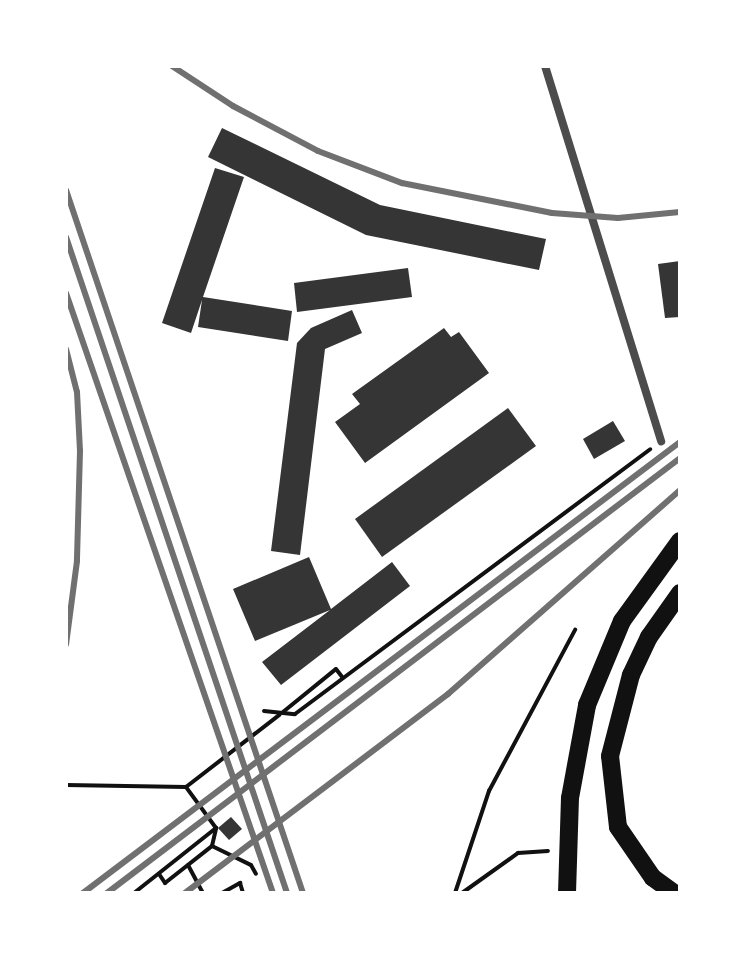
<!DOCTYPE html>
<style>
body{margin:0}
#map{position:relative;width:746px;height:959px;overflow:hidden;background:#fff;font-family:"Libre Baskerville",serif}
div>[style]{position:absolute}
.building>*{inset:0;background:#353535}
.path>*{height:4px;margin:-2px;padding:0 2px;transform-origin:2px;border-radius:2px;background:#111}
.minor>*{height:8px;margin:-4px;padding:0 4px;transform-origin:4px;border-radius:4px;background:#4c4c4c}
.trunk>*{height:18px;margin:-9px;padding:0 9px;transform-origin:9px;border-radius:9px;background:#111}
.rail>*{height:6px;margin:-3px;padding:0 3px;transform-origin:3px;border-radius:3px;background:#707070}
span{translate:-50% -50%;white-space:nowrap;text-align:center;line-height:1.15;-webkit-text-stroke:6px #fff;paint-order:stroke}
.frame{position:absolute;inset:0;border:68px solid #fff;pointer-events:none}
</style>
<div id="map">
<div class="building">
<div style="clip-path:polygon(222px 128px,380px 205px,546px 239px,539px 270px,366px 235px,208px 157px)"></div>
<div style="clip-path:polygon(215px 168px,244px 177px,203px 297px,292px 311px,288px 341px,198px 327px,202px 300px,191px 333px,162px 323px)"></div>
<div style="clip-path:polygon(680px 261px,680px 317px,665px 318px,658px 264px)"></div>
<div style="clip-path:polygon(408px 268px,412px 297px,297px 312px,294px 283px)"></div>
<div style="clip-path:polygon(352px 310px,362px 333px,325px 349px,300px 555px,271px 551px,297px 343px,311px 328px)"></div>
<div style="clip-path:polygon(444px 328px,451px 337px,459px 332px,489px 373px,365px 463px,335px 422px,360px 404px,352px 394px)"></div>
<div style="clip-path:polygon(508px 408px,536px 446px,382px 557px,355px 519px)"></div>
<div style="clip-path:polygon(613px 421px,625px 441px,594px 459px,583px 439px)"></div>
<div style="clip-path:polygon(309px 557px,331px 609px,392px 562px,410px 586px,281px 685px,262px 662px,330px 610px,255px 641px,233px 589px)"></div>
<div style="clip-path:polygon(231px 817px,242px 829px,229px 840px,218px 828px)"></div>
</div>
<div class="path">
<div style="left:264px;top:711px;width:31px;rotate:6deg"></div>
<div style="left:295px;top:714px;width:443px;rotate:-36.7deg"></div>
<div style="left:283px;top:712px;width:68px;rotate:-39.1deg"></div>
<div style="left:336px;top:669px;width:11px;rotate:52deg"></div>
<div style="left:66px;top:785px;width:120px;rotate:1deg"></div>
<div style="left:186px;top:787px;width:118px;rotate:-37.7deg"></div>
<div style="left:212px;top:846px;width:18px;rotate:-77deg"></div>
<div style="left:188px;top:865px;width:32px;rotate:62deg"></div>
<div style="left:159px;top:874px;width:11px;rotate:56deg"></div>
<div style="left:165px;top:883px;width:60px;rotate:-38.2deg"></div>
<div style="left:212px;top:846px;width:43px;rotate:26deg"></div>
<div style="left:251px;top:865px;width:10px;rotate:61deg"></div>
<div style="left:134px;top:893px;width:105px;rotate:-38.4deg"></div>
<div style="left:216px;top:828px;width:51px;rotate:-126.2deg"></div>
<div style="left:222px;top:893px;width:21px;rotate:-29deg"></div>
<div style="left:240px;top:883px;width:10px;rotate:73deg"></div>
<div style="left:455px;top:893px;width:108px;rotate:-71.6deg"></div>
<div style="left:489px;top:791px;width:183px;rotate:-61.9deg"></div>
<div style="left:462px;top:893px;width:69px;rotate:-35.5deg"></div>
<div style="left:518px;top:853px;width:30px;rotate:-4deg"></div>
</div>
<div class="minor">
<div style="left:545px;top:66px;width:393px;rotate:72.8deg"></div>
</div>
<div class="trunk">
<div style="left:567px;top:893px;width:95px;rotate:-88.2deg"></div>
<div style="left:570px;top:798px;width:95px;rotate:-79.6deg"></div>
<div style="left:587px;top:705px;width:91px;rotate:-67.4deg"></div>
<div style="left:622px;top:621px;width:99px;rotate:-54.1deg"></div>
<div style="left:674px;top:893px;width:26px;rotate:-144deg"></div>
<div style="left:653px;top:878px;width:62px;rotate:-124.5deg"></div>
<div style="left:618px;top:827px;width:71px;rotate:-96.4deg"></div>
<div style="left:610px;top:756px;width:84px;rotate:-75.5deg"></div>
<div style="left:631px;top:675px;width:42px;rotate:-64.7deg"></div>
<div style="left:649px;top:637px;width:54px;rotate:-54.8deg"></div>
</div>
<div class="rail">
<div style="left:172px;top:66px;width:73px;rotate:33.3deg"></div>
<div style="left:233px;top:106px;width:96px;rotate:27.9deg"></div>
<div style="left:318px;top:151px;width:90px;rotate:20.9deg"></div>
<div style="left:402px;top:183px;width:153px;rotate:11.3deg"></div>
<div style="left:552px;top:213px;width:66px;rotate:4.3deg"></div>
<div style="left:618px;top:218px;width:62px;rotate:-5.5deg"></div>
<div style="left:66px;top:190px;width:742px;rotate:71.37deg"></div>
<div style="left:66px;top:237px;width:692px;rotate:71.38deg"></div>
<div style="left:66px;top:293px;width:635px;rotate:70.97deg"></div>
<div style="left:66px;top:349px;width:44px;rotate:75.7deg"></div>
<div style="left:77px;top:392px;width:59px;rotate:87.1deg"></div>
<div style="left:80px;top:451px;width:110px;rotate:91.6deg"></div>
<div style="left:77px;top:561px;width:84px;rotate:97.5deg"></div>
<div style="left:83px;top:893px;width:748px;rotate:-37.07deg"></div>
<div style="left:107px;top:893px;width:719px;rotate:-37.2deg"></div>
<div style="left:185px;top:893px;width:330px;rotate:-37.1deg"></div>
<div style="left:448px;top:694px;width:309px;rotate:-41.3deg"></div>
</div>
<div class="frame"></div>
</div>
